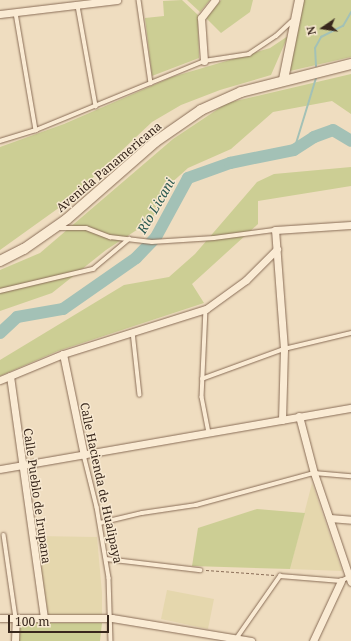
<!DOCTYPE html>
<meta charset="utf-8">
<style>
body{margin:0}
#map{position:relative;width:351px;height:641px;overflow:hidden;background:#efddc0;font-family:"Noto Serif",serif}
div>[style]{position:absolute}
.farmland>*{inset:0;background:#e5d7ad}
.green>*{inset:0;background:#ccce94}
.stream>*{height:2px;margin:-1px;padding:0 1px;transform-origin:1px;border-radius:1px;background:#a3c1b6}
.river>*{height:12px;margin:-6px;padding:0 6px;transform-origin:6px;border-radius:6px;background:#a3c1b6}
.path>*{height:1px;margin-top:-0.5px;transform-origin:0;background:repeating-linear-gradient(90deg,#896d57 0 3px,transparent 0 5px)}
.roads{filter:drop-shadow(0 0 1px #896d57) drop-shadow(0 0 1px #896d57)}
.service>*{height:3.5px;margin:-1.75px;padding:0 1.75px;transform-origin:1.75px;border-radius:1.75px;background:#faebd4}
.minor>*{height:7px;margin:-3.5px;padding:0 3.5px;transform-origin:3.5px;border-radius:3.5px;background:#faebd4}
.tertiary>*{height:9px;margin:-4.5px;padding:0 4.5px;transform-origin:4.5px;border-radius:4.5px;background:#faebd4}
.secondary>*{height:10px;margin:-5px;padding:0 5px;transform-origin:5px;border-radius:5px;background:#faebd4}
span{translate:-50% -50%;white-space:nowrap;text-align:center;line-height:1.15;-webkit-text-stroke:3px #f7e8d0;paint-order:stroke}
.street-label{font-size:12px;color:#38271c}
.water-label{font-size:13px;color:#2b5951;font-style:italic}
.north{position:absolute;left:303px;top:8px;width:40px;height:40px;-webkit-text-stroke:3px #f7e8d0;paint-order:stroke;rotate:257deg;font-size:11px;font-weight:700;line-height:16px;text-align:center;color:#38271c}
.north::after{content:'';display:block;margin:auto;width:14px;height:18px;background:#38271c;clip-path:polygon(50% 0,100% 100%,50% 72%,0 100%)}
.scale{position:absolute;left:8px;top:615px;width:101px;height:18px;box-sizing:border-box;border:2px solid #38271c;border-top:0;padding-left:5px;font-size:12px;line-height:14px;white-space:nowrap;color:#38271c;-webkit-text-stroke:3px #f7e8d0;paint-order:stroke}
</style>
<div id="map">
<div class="farmland">
<div style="clip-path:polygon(312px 483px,342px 571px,290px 569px)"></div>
<div style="clip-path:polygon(36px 536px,97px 537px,102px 593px,102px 617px,48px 615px)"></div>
<div style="clip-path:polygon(167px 590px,214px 599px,208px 629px,161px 619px)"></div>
</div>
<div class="green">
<div style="clip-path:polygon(182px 0,198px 15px,199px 58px,152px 76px,145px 18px,164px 16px,163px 1px)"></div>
<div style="clip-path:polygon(187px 0,210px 0,200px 12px)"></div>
<div style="clip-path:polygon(221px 0,253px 0,250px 12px,221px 33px,206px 18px)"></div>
<div style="clip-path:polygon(304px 0,351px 0,351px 57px,290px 71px)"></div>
<div style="clip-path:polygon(288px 36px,271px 75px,220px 90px,181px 105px,152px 122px,67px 202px,0 250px,0 147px,64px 124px,172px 77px,270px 48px)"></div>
<div style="clip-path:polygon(351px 74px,351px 114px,332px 101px,273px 112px,231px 149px,188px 168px,169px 185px,152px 220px,106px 250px,52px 293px,0 311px,0 270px,40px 253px,173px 139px,227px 103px)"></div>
<div style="clip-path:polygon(351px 167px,351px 186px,258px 201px,258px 224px,192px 284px,204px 303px,58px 351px,0 376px,0 360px,124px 285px,169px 277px,195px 254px,257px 182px,274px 174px)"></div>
<div style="clip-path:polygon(257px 509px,305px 513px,290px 569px,192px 566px,198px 528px)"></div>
<div style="clip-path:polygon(20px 623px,102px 623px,100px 641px,19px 641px)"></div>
</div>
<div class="stream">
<div style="left:316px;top:66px;width:18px;rotate:-93deg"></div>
<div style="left:315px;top:48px;width:13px;rotate:-61deg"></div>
<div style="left:321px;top:37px;width:25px;rotate:-27deg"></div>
<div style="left:343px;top:26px;width:16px;rotate:-60deg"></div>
<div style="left:294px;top:150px;width:75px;rotate:-73deg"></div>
</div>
<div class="river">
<div style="left:0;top:333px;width:23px;rotate:-43deg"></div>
<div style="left:17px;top:317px;width:47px;rotate:-9.9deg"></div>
<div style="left:63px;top:309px;width:89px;rotate:-34.9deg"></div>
<div style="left:136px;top:258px;width:29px;rotate:-46deg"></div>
<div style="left:156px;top:237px;width:67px;rotate:-61.5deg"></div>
<div style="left:188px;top:178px;width:45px;rotate:-19.7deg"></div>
<div style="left:230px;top:163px;width:65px;rotate:-11.5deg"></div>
<div style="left:294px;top:150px;width:24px;rotate:-33deg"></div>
<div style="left:314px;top:137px;width:20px;rotate:-20deg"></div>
<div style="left:333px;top:130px;width:21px;rotate:31deg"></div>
</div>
<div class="path">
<div style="left:206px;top:570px;width:69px;rotate:4.1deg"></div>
</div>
<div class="roads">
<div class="service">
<div style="left:139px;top:0;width:84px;rotate:81.8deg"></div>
<div style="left:78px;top:6px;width:102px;rotate:79.8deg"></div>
<div style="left:16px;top:13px;width:119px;rotate:80.3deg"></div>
<div style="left:0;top:141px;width:38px;rotate:-17deg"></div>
<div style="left:36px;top:130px;width:182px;rotate:-22.3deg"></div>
<div style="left:204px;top:61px;width:46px;rotate:-8.8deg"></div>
<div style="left:249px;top:54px;width:32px;rotate:-34deg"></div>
<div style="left:276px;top:36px;width:21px;rotate:-43deg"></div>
<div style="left:59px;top:228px;width:27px"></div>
<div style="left:86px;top:228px;width:26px;rotate:21deg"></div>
<div style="left:110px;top:237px;width:42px;rotate:6.8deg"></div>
<div style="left:152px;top:242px;width:62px;rotate:-3.7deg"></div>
<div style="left:214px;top:238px;width:62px;rotate:-7.5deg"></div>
<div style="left:0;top:291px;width:96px;rotate:-13.3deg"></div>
<div style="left:93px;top:269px;width:47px;rotate:-39.8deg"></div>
<div style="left:206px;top:309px;width:88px;rotate:92.6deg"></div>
<div style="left:202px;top:397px;width:37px;rotate:79deg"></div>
<div style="left:133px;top:332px;width:63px;rotate:83.7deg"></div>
<div style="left:202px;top:379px;width:87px;rotate:-20.1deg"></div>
<div style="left:284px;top:349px;width:69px;rotate:-13.4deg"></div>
<div style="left:84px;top:455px;width:54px;rotate:76deg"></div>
<div style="left:97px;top:507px;width:72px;rotate:80.4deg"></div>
<div style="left:109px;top:578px;width:63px;rotate:88.2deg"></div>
<div style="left:100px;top:523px;width:43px;rotate:-13.4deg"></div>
<div style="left:142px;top:513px;width:55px;rotate:-8.4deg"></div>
<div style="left:196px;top:505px;width:122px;rotate:-15.2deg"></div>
<div style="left:314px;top:473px;width:37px;rotate:5deg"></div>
<div style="left:4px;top:535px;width:84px;rotate:81.8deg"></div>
<div style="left:106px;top:559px;width:95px;rotate:6.7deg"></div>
<div style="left:236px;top:639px;width:77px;rotate:-55.1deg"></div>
<div style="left:280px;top:576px;width:61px;rotate:4.7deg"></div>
<div style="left:341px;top:581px;width:9px;rotate:-27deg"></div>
</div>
<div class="minor">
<div style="left:0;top:14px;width:118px;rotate:-6.8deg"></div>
<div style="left:204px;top:61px;width:43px;rotate:-94deg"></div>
<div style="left:201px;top:18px;width:23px;rotate:-52deg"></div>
<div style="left:63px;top:354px;width:103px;rotate:78.3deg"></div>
<div style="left:10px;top:376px;width:245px;rotate:82deg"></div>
<div style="left:0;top:380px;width:68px;rotate:-22.4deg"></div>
<div style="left:63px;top:354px;width:150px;rotate:-17.5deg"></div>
<div style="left:206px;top:309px;width:49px;rotate:-35.9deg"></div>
<div style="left:246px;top:280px;width:44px;rotate:-45deg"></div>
<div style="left:299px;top:416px;width:59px;rotate:75.3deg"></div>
<div style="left:314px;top:473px;width:115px;rotate:71.3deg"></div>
<div style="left:282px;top:420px;width:71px;rotate:-88.4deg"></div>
<div style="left:284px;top:349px;width:119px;rotate:-94.3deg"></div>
<div style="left:275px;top:230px;width:76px;rotate:-3.8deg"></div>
<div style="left:0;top:469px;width:356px;rotate:-9.9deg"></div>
<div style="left:330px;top:518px;width:21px;rotate:5deg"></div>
<div style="left:0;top:618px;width:112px"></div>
<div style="left:112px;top:618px;width:141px;rotate:9.4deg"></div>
<div style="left:15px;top:641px;width:23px;rotate:-88deg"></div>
<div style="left:313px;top:641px;width:66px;rotate:-65deg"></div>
</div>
<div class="tertiary">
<div style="left:283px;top:79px;width:81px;rotate:-78.6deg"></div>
</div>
<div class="secondary">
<div style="left:0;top:261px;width:27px;rotate:-27deg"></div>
<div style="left:24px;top:249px;width:52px;rotate:-34.9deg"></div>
<div style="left:67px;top:219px;width:117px;rotate:-41.2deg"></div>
<div style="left:155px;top:142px;width:56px;rotate:-34.8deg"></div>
<div style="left:201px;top:110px;width:44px;rotate:-24.2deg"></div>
<div style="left:241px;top:92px;width:114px;rotate:-14.3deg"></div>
</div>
</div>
<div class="street-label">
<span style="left:109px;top:167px;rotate:-40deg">Avenida Panamericana</span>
<span style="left:101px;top:483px;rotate:78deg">Calle Hacienda de Hualipaya</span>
<span style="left:37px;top:496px;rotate:82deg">Calle Pueblo de Irupana</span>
</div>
<div class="water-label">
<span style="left:156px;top:206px;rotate:-60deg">Río Licani</span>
</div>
<div class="north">N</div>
<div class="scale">100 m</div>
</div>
